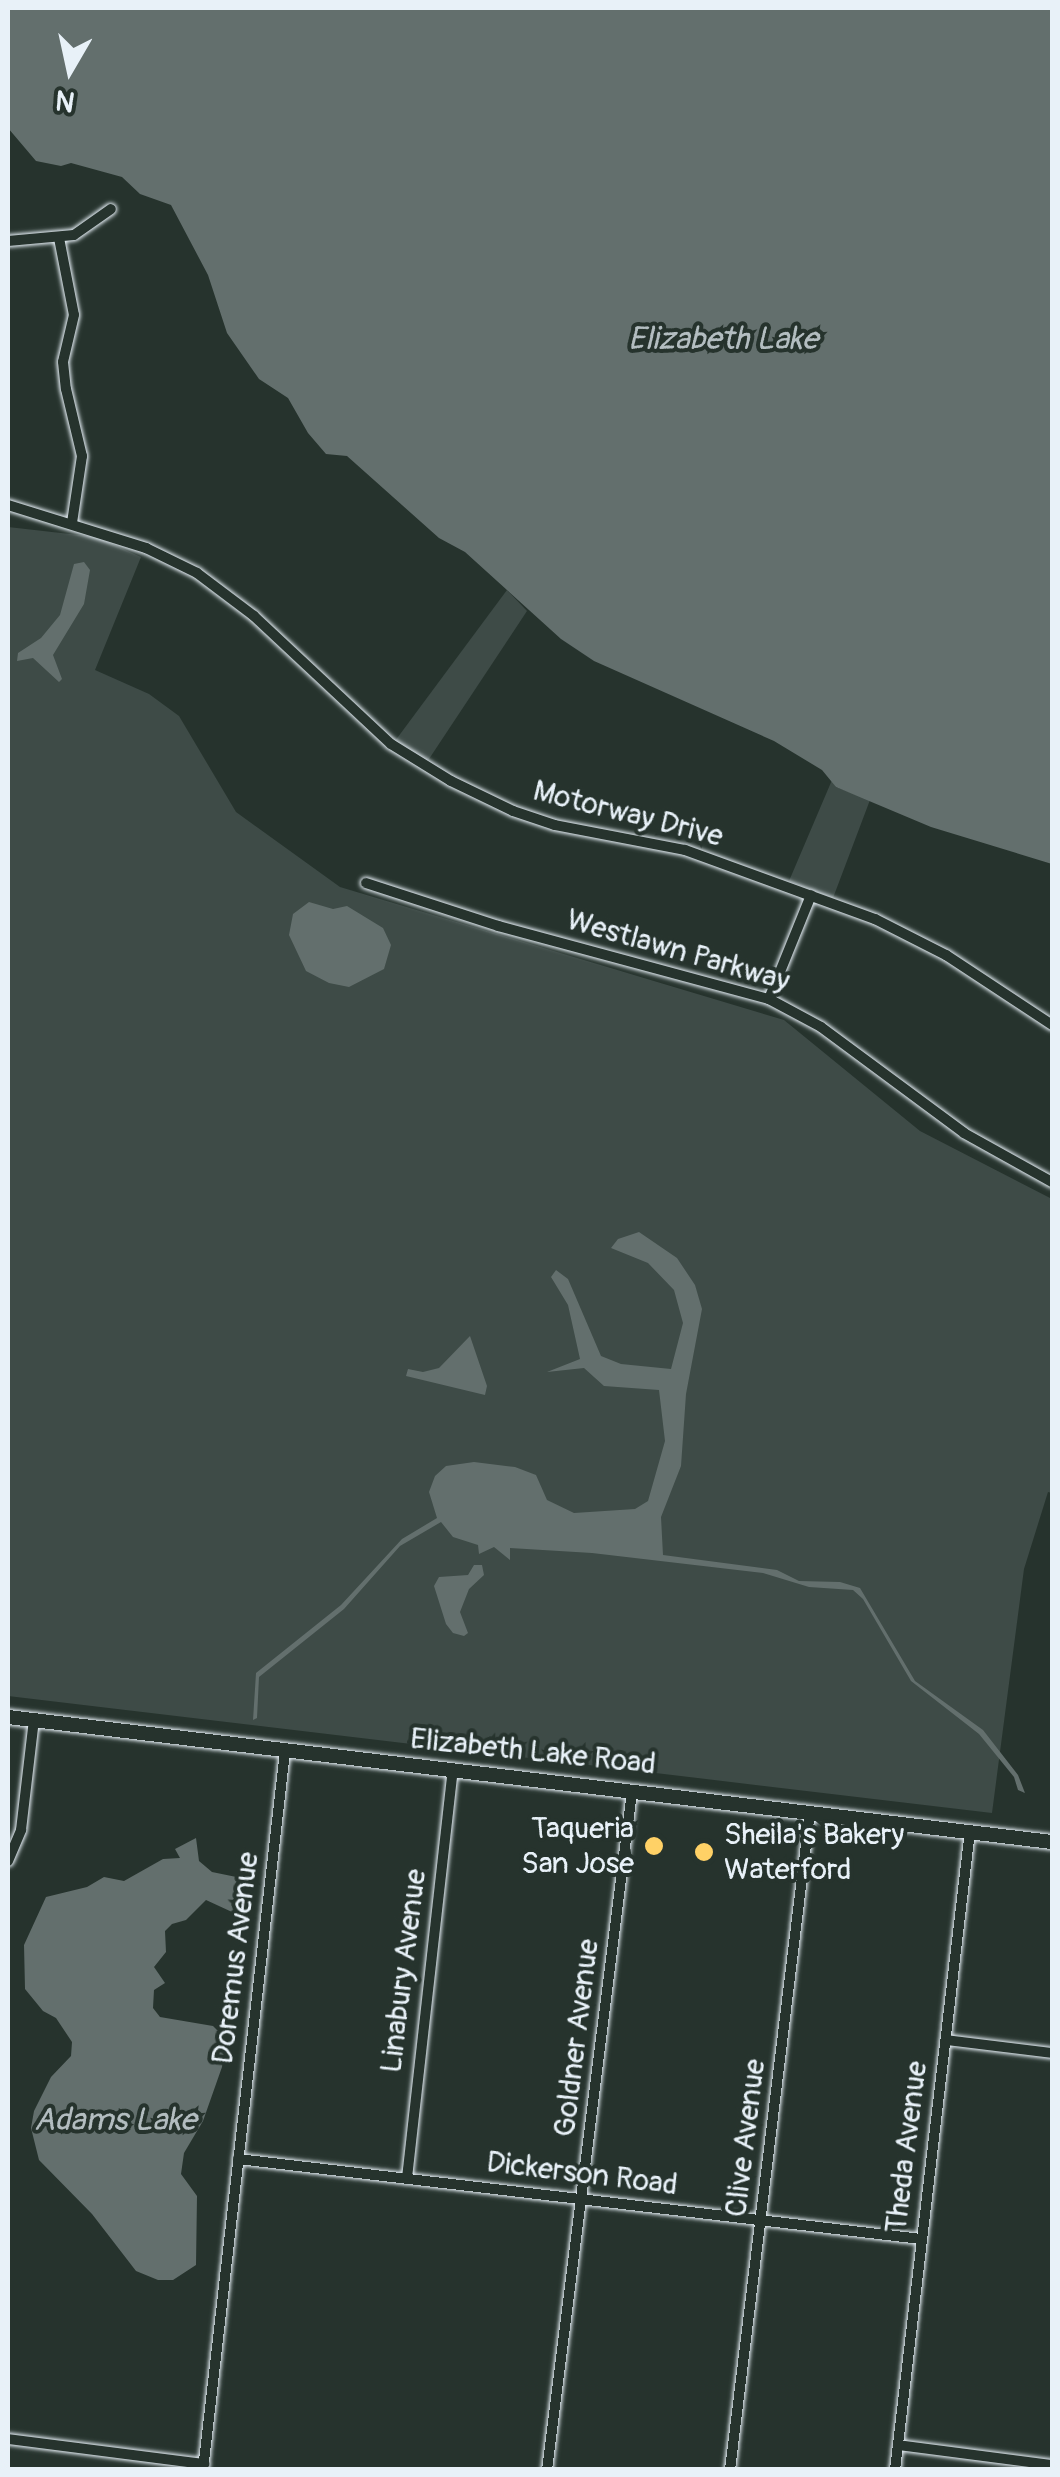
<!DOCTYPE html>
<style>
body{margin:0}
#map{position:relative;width:1060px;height:2477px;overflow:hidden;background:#26332d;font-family:Pangolin,sans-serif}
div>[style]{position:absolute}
.green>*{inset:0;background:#3e4b47}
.water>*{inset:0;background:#636f6d}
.roads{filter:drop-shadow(0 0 2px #e8f1f8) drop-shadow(0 0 2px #e8f1f8)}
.minor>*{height:10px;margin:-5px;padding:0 5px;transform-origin:5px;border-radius:5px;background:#26332d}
.secondary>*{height:14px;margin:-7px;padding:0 7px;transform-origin:7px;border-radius:7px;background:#26332d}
.dots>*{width:28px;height:28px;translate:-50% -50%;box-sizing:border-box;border:5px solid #26332d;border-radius:50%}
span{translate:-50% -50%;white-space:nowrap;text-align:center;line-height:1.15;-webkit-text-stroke:8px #26332d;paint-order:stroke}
.street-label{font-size:30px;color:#e8f1f8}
.poi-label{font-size:30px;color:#e8f1f8}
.right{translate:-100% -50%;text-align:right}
.left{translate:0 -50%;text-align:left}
.water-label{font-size:32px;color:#b3bdc0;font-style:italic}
.frame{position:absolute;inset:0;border:10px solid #e8f1f8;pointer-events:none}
.north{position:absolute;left:20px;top:20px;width:100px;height:100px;-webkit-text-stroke:8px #26332d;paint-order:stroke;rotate:189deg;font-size:28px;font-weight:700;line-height:40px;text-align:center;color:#e8f1f8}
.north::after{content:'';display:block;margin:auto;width:35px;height:45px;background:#e8f1f8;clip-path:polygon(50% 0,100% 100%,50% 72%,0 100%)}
</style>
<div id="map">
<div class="green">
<div style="clip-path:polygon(8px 527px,96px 537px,141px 557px,95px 670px,149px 694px,179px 716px,236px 812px,340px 887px,784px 1020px,920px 1131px,1052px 1199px,1052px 1493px,1048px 1492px,1024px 1569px,992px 1813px,8px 1696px)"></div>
<div style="clip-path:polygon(507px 590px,527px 611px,427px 762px,395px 741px)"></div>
<div style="clip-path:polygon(832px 780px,836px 787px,870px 800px,833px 898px,789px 881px)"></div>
</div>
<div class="water">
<div style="clip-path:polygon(8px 8px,1052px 8px,1052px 864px,931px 827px,862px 798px,836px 787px,822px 770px,774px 741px,594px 661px,561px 639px,465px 552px,439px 538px,347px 456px,326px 454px,308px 433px,288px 398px,259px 379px,227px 333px,208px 275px,171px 205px,140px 194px,122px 177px,71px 163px,61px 166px,36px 161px,8px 128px)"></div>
<div style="clip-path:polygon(84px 562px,90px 570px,84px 604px,53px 655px,62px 679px,59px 682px,33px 658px,17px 661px,18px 653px,41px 638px,60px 615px,74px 564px)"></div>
<div style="clip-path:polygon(309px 902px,333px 909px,347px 906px,383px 928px,391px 945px,384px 969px,349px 987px,329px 983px,306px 971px,289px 935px,293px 914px)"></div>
<div style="clip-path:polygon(639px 1232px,677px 1258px,695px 1285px,702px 1309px,686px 1394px,681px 1466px,661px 1517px,663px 1555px,777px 1570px,799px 1581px,840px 1582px,860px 1588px,915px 1681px,983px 1730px,1018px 1775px,1025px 1793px,1018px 1790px,1014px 1777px,979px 1734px,911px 1681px,863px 1599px,853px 1590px,809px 1587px,763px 1573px,592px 1553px,510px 1548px,510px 1560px,494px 1547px,479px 1554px,478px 1545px,453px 1537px,441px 1522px,400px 1546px,344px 1609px,259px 1677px,257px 1718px,253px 1720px,256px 1673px,341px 1605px,402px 1539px,437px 1518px,429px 1492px,435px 1476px,446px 1466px,474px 1462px,515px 1467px,536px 1475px,547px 1500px,574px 1513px,635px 1509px,648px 1501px,665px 1441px,659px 1390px,604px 1386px,584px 1368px,547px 1372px,580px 1359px,568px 1305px,551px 1277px,556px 1270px,568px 1279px,601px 1356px,621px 1364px,671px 1369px,683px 1323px,674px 1290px,648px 1263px,611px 1248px,618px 1239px)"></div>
<div style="clip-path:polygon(470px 1336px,487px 1386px,485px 1395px,406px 1376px,408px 1369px,423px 1372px,439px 1368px)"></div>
<div style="clip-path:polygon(474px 1565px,482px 1565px,484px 1575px,469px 1589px,460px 1612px,468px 1633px,464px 1636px,453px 1633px,446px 1624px,434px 1586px,439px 1577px,468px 1575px)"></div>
<div style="clip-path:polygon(196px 1838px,199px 1861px,212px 1872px,251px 1880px,252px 1892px,245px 1904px,232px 1912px,206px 1900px,186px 1920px,172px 1924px,165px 1931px,166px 1952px,154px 1967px,165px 1983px,154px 1990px,153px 2008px,160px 2017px,213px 2026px,226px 2039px,222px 2067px,203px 2121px,184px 2153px,181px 2174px,197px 2196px,196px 2265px,173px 2280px,158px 2280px,136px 2271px,92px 2214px,39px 2160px,31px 2128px,34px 2111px,51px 2077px,71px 2056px,72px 2042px,56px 2018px,43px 2011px,25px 1989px,24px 1945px,46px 1897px,87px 1887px,104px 1877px,124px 1881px,163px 1859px,180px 1858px,175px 1849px)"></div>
</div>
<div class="roads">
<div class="minor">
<div style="left:59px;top:238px;width:78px;rotate:79deg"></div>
<div style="left:74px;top:315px;width:48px;rotate:103.2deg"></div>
<div style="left:63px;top:362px;width:27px;rotate:84deg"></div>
<div style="left:66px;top:389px;width:69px;rotate:76.6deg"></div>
<div style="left:82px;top:456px;width:68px;rotate:98.5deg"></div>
<div style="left:8px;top:241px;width:66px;rotate:-5.2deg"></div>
<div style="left:74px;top:235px;width:45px;rotate:-35.1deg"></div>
<div style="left:8px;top:505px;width:145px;rotate:17.3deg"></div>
<div style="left:146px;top:548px;width:57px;rotate:26.1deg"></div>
<div style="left:197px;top:573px;width:71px;rotate:37deg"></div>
<div style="left:254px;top:616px;width:187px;rotate:43.1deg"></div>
<div style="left:391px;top:744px;width:70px;rotate:31.7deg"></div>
<div style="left:451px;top:781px;width:69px;rotate:25.8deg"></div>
<div style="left:513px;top:811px;width:44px;rotate:18.4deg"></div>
<div style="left:555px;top:825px;width:132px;rotate:10.9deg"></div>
<div style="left:685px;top:850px;width:202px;rotate:20deg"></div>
<div style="left:875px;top:919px;width:80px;rotate:26.9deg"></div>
<div style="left:946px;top:955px;width:127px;rotate:33.4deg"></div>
<div style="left:366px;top:883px;width:139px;rotate:18deg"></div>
<div style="left:498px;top:926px;width:281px;rotate:15.1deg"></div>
<div style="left:769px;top:999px;width:59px;rotate:28.3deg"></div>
<div style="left:821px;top:1027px;width:178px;rotate:36.5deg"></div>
<div style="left:964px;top:1133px;width:101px;rotate:29.1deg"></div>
<div style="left:769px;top:999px;width:112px;rotate:-68deg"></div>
<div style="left:8px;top:1861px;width:34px;rotate:-67deg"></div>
<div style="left:21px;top:1830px;width:111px;rotate:-83.3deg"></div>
<div style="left:946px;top:2040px;width:107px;rotate:7deg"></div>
<div style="left:238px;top:2159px;width:688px;rotate:6.68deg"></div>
<div style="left:407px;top:2178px;width:410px;rotate:-83.6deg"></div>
<div style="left:8px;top:2439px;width:198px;rotate:7.3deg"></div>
<div style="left:898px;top:2445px;width:155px;rotate:7.4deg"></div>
<div style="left:203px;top:2470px;width:724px;rotate:-83.49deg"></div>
<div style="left:547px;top:2470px;width:684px;rotate:-82.86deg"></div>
<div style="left:730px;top:2470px;width:663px;rotate:-83.07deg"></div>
<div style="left:895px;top:2470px;width:643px;rotate:-83.31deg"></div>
</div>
<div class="secondary">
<div style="left:8px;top:1717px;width:1051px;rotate:6.83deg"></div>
</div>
</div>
<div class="dots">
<div style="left:654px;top:1846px;background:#ffd166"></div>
<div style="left:704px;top:1852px;background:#ffd166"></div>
</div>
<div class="street-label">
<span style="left:628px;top:814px;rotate:14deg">Motorway Drive</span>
<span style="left:678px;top:951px;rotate:16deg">Westlawn Parkway</span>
<span style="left:533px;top:1752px;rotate:6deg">Elizabeth Lake Road</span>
<span style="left:236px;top:1958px;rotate:-83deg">Doremus Avenue</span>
<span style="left:404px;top:1971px;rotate:-83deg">Linabury Avenue</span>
<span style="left:577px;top:2038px;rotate:-83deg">Goldner Avenue</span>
<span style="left:746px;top:2138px;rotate:-83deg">Clive Avenue</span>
<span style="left:907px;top:2147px;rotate:-83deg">Theda Avenue</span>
<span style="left:582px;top:2174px;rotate:7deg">Dickerson Road</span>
</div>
<div class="poi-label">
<span class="right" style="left:634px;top:1846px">Taqueria<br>San Jose</span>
<span class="left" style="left:724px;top:1852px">Sheila's Bakery<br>Waterford</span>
</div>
<div class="water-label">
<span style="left:723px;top:339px">Elizabeth Lake</span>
<span style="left:115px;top:2120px">Adams Lake</span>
</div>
<div class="frame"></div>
<div class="north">N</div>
</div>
